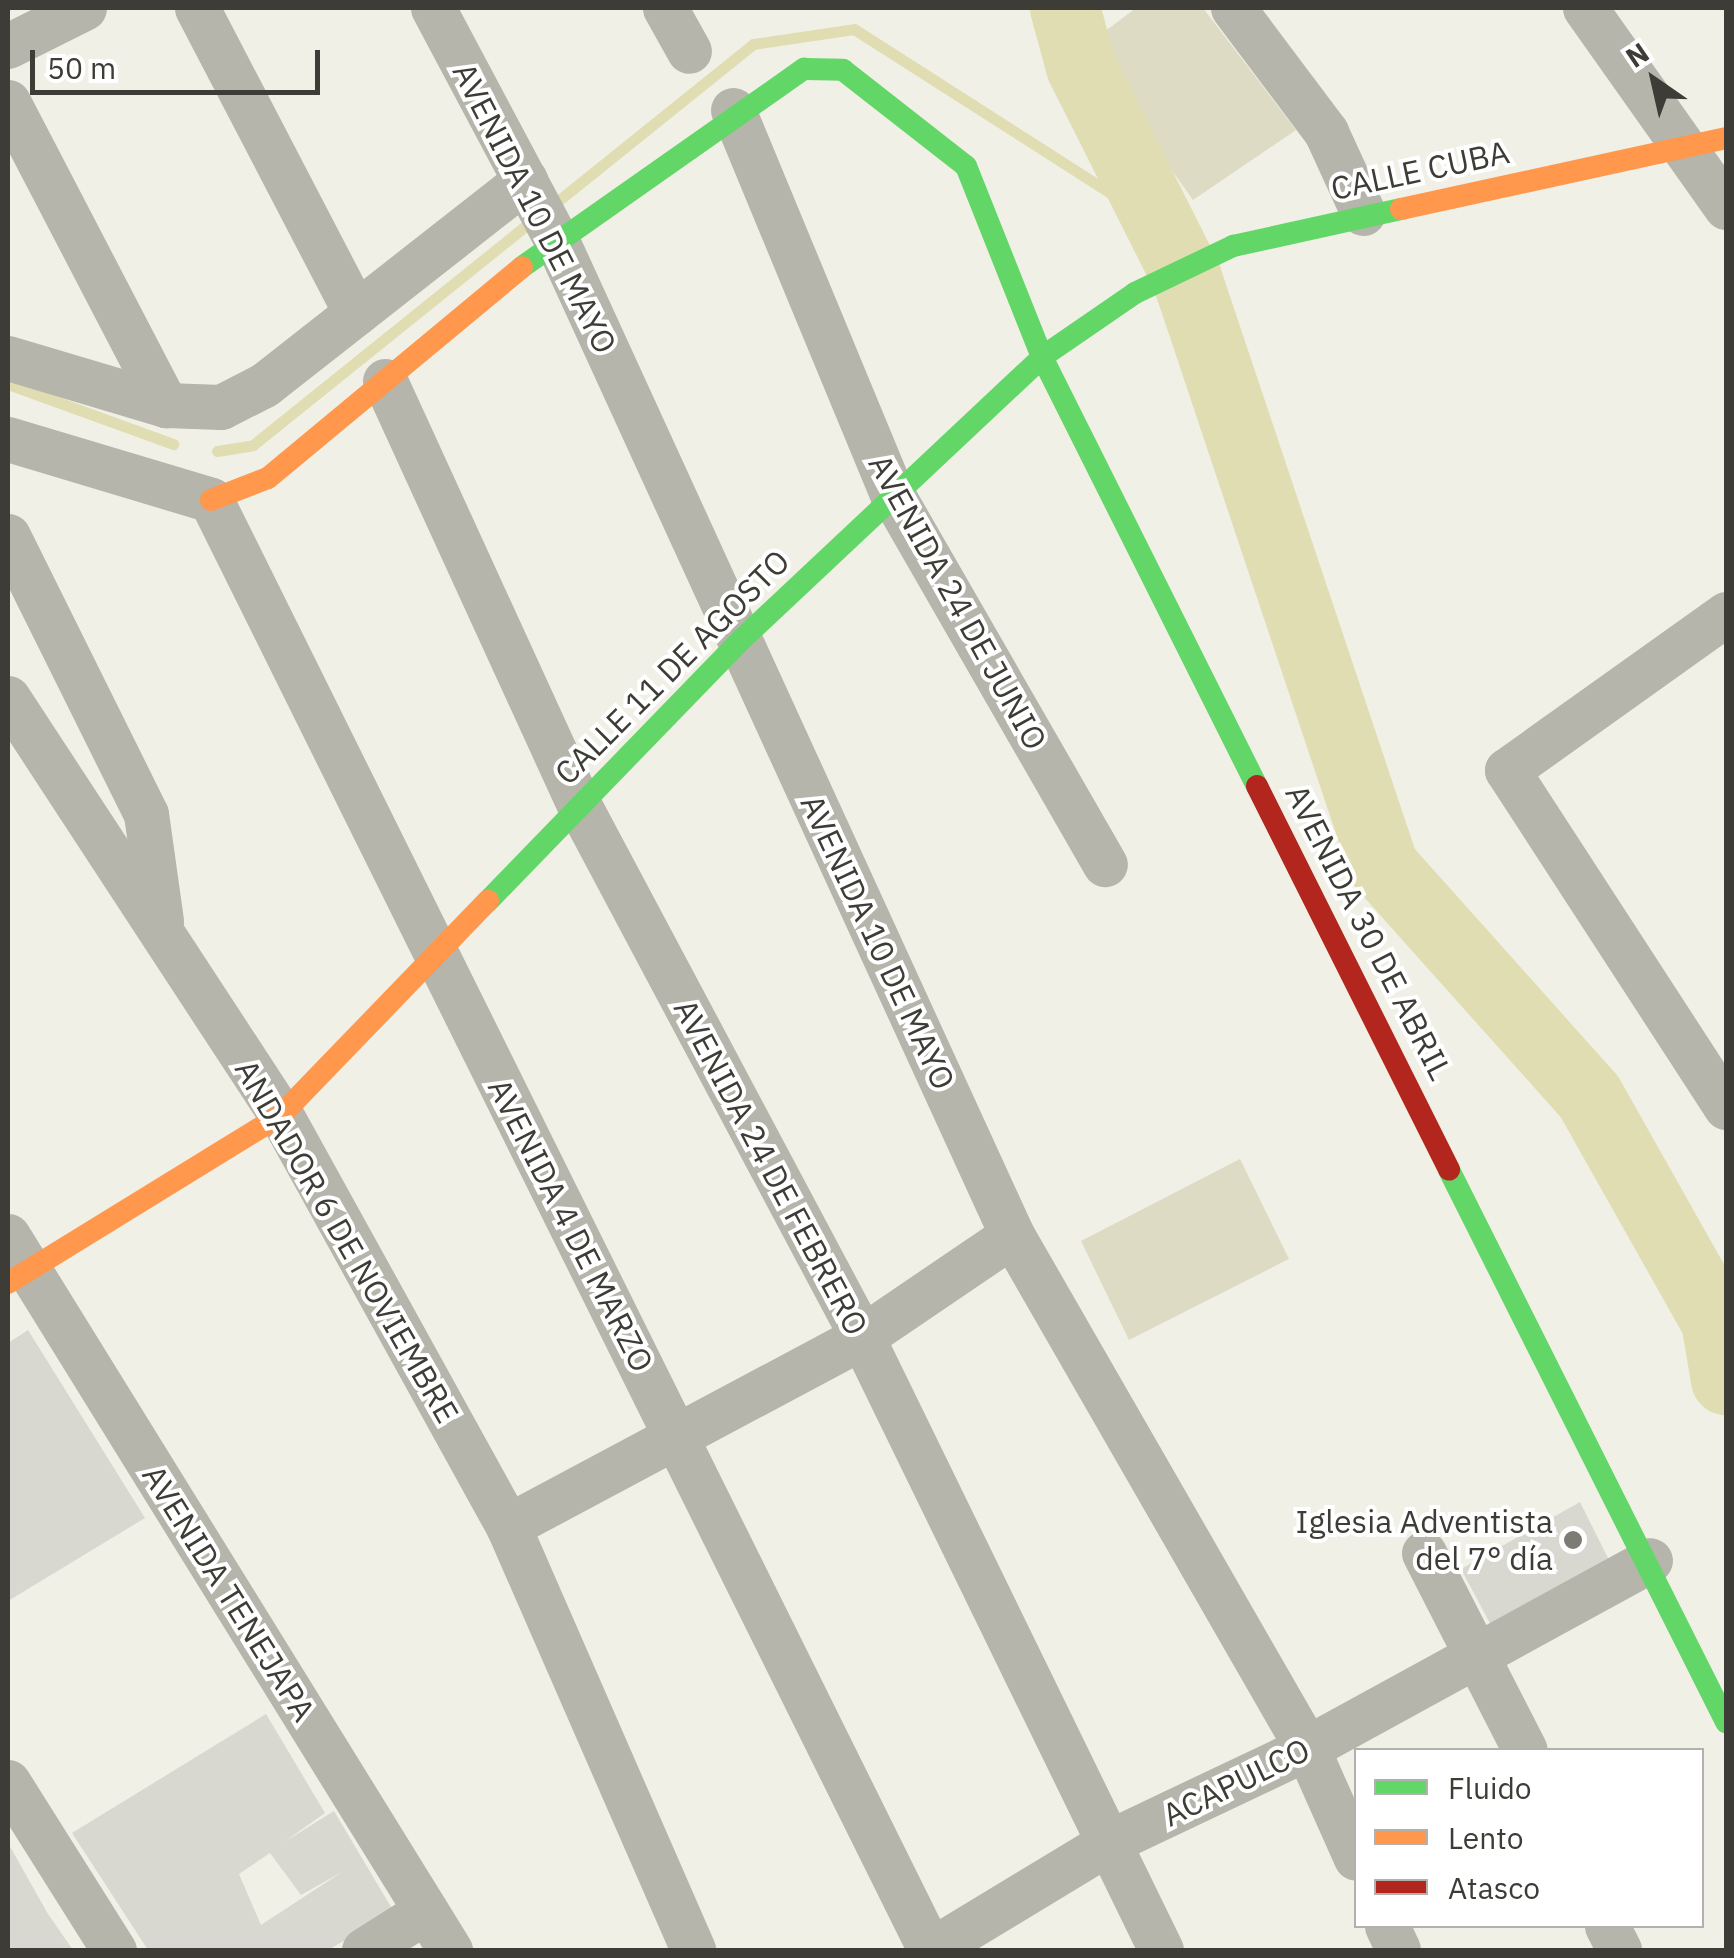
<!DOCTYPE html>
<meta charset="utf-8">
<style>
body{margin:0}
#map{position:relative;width:1734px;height:1958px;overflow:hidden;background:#f0f0e7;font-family:"IBM Plex Sans",sans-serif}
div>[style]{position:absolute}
.green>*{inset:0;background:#dddbc3}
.stream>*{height:11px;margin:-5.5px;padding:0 5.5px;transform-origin:5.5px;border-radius:5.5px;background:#e1ddb2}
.river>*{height:70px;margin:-35px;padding:0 35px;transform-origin:35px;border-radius:35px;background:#e1ddb2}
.building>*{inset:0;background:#d8d8d1}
.street>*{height:45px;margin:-22.5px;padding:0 22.5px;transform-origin:22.5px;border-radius:22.5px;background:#b5b5ac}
.fast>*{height:22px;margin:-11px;padding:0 11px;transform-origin:11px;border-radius:11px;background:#63d668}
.slow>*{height:22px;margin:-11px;padding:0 11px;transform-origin:11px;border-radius:11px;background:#ff974d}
.jam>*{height:22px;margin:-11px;padding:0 11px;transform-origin:11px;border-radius:11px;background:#b3261e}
.dots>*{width:28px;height:28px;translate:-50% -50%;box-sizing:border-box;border:5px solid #fff;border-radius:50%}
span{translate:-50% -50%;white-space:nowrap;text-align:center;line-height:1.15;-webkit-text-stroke:8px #fff;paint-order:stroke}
.street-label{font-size:32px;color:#3d3c36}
.poi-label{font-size:32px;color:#3d3c36}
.right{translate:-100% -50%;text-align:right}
.frame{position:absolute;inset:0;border:10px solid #3d3c36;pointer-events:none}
.legend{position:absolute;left:1354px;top:1748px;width:350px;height:180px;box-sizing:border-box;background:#fff;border:2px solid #b1b1af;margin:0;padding:12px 18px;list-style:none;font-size:30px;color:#3d3c36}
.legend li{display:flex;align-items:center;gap:20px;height:50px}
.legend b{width:50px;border:2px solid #b1b1af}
.north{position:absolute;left:1604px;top:30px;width:100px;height:100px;-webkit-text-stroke:8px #fff;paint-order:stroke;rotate:326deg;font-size:28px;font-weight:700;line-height:40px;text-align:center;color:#3d3c36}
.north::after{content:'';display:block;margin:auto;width:35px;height:45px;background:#3d3c36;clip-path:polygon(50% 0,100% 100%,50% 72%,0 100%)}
.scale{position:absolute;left:30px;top:50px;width:290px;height:45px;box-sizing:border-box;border:5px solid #3d3c36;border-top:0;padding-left:12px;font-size:30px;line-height:35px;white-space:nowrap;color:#3d3c36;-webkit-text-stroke:8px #fff;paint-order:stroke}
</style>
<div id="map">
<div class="green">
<div style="clip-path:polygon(1136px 8px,1203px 8px,1296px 130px,1193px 200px,1084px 47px)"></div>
<div style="clip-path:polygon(1240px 1159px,1289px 1259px,1129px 1340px,1081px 1241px)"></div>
</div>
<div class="stream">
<div style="left:548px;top:209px;width:263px;rotate:-38.8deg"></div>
<div style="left:753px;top:44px;width:102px;rotate:-8.4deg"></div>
<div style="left:854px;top:29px;width:371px;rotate:32.6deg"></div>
<div style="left:8px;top:384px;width:176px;rotate:20deg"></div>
<div style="left:217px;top:451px;width:36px;rotate:-9deg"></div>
<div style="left:253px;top:445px;width:359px;rotate:-38.8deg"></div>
</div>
<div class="river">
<div style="left:1065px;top:8px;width:61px;rotate:74.8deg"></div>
<div style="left:1081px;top:67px;width:236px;rotate:63.3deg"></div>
<div style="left:1187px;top:278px;width:621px;rotate:71.51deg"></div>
<div style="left:1384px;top:867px;width:307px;rotate:48.2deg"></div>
<div style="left:1589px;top:1096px;width:258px;rotate:60.6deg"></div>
<div style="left:1716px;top:1321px;width:60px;rotate:80.4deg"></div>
</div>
<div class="building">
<div style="clip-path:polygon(28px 1330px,145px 1518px,8px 1601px,8px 1343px)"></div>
<div style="clip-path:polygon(1580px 1502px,1614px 1570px,1493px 1629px,1461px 1569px)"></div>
<div style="clip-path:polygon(evenodd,266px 1714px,325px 1813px,284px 1842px,334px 1811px,394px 1912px,328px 1950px,148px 1950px,72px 1833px,266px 1714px,270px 1853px,301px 1895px,342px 1872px,261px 1925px,239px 1874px,270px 1853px)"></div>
<div style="clip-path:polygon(8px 1843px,48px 1914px,73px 1950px,8px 1950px)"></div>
</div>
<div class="street">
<div style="left:197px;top:8px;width:344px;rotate:62.5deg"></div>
<div style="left:433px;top:8px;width:262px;rotate:62deg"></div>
<div style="left:556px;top:239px;width:1095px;rotate:65.4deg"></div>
<div style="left:1012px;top:1235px;width:592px;rotate:60.1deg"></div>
<div style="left:1307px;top:1748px;width:120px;rotate:66deg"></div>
<div style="left:665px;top:8px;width:49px;rotate:60.8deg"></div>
<div style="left:1233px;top:8px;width:155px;rotate:53.1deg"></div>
<div style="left:1326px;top:132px;width:89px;rotate:65.4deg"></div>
<div style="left:1585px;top:8px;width:244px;rotate:54.7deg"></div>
<div style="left:8px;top:46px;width:85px;rotate:-26.6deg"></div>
<div style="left:8px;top:102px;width:342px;rotate:62.5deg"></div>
<div style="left:733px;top:110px;width:416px;rotate:67.5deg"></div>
<div style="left:892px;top:494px;width:427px;rotate:60.1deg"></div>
<div style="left:8px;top:358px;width:165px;rotate:16.6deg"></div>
<div style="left:166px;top:405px;width:55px;rotate:2.1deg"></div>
<div style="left:221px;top:407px;width:48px;rotate:-27.1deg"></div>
<div style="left:264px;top:385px;width:332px;rotate:-38.1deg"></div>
<div style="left:385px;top:381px;width:469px;rotate:65.4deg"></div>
<div style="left:580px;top:807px;width:600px;rotate:61.98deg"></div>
<div style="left:862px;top:1337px;width:682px;rotate:64deg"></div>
<div style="left:8px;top:439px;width:212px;rotate:16.7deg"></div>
<div style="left:211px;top:500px;width:1618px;rotate:63.62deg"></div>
<div style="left:8px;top:536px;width:310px;rotate:63.6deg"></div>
<div style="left:146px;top:814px;width:108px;rotate:82deg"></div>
<div style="left:1726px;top:614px;width:269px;rotate:144.5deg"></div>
<div style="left:1507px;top:770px;width:402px;rotate:57deg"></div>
<div style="left:8px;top:698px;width:498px;rotate:56.8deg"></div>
<div style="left:281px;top:1115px;width:470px;rotate:61.1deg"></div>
<div style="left:508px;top:1526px;width:463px;rotate:66.4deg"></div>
<div style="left:8px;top:1236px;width:840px;rotate:58.24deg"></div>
<div style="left:508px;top:1526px;width:401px;rotate:-28.1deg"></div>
<div style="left:862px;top:1337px;width:181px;rotate:-34.2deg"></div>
<div style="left:1424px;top:1553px;width:221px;rotate:62.9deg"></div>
<div style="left:8px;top:1782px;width:199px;rotate:57.8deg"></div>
<div style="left:1387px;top:1926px;width:26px;rotate:65deg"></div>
<div style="left:1607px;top:1926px;width:27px;rotate:63deg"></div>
<div style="left:364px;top:1950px;width:73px;rotate:-32.2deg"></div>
<div style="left:931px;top:1950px;width:210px;rotate:-31.2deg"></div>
<div style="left:1111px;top:1841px;width:217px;rotate:-25.4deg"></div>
<div style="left:1307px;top:1748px;width:391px;rotate:-28.7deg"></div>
</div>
<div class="fast">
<div style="left:522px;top:267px;width:345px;rotate:-35.1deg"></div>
<div style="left:804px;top:69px;width:39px;rotate:1deg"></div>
<div style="left:843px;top:70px;width:156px;rotate:38deg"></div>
<div style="left:966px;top:166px;width:206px;rotate:68.3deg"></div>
<div style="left:1042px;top:357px;width:480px;rotate:63.4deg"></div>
<div style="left:488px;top:901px;width:362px;rotate:-45.9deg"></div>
<div style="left:740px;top:641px;width:415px;rotate:-43.2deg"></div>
<div style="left:1042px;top:357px;width:113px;rotate:-34.5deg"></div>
<div style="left:1135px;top:293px;width:109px;rotate:-25.6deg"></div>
<div style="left:1233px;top:246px;width:172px;rotate:-12.4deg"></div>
<div style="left:1449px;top:1170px;width:618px;rotate:63.35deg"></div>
</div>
<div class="slow">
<div style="left:1401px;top:209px;width:333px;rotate:-12.3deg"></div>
<div style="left:211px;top:500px;width:61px;rotate:-21.1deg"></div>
<div style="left:268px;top:478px;width:330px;rotate:-39.7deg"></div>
<div style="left:8px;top:1283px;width:321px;rotate:-31.6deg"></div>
<div style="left:281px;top:1115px;width:298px;rotate:-46deg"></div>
</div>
<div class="jam">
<div style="left:1257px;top:786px;width:429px;rotate:63.4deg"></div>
</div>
<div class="dots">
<div style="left:1573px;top:1540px;background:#7c7b74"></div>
</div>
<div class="street-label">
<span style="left:1420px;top:170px;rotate:-12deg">CALLE CUBA</span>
<span style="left:535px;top:208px;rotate:63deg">AVENIDA 10 DE MAYO</span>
<span style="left:958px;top:602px;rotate:61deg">AVENIDA 24 DE JUNIO</span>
<span style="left:672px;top:667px;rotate:-45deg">CALLE 11 DE AGOSTO</span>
<span style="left:1369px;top:932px;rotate:63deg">AVENIDA 30 DE ABRIL</span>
<span style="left:878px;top:942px;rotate:65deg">AVENIDA 10 DE MAYO</span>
<span style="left:771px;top:1167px;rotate:62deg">AVENIDA 24 DE FEBRERO</span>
<span style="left:571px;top:1225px;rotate:63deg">AVENIDA 4 DE MARZO</span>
<span style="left:347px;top:1241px;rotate:60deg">ANDADOR 6 DE NOVIEMBRE</span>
<span style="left:229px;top:1593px;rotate:58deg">AVENIDA TENEJAPA</span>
<span style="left:1236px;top:1782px;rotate:-26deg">ACAPULCO</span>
</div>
<div class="poi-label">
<span class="right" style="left:1553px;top:1540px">Iglesia Adventista<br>del 7° día</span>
</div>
<div class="frame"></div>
<ul class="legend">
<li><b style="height:12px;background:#63d668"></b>Fluido</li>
<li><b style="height:12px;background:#ff974d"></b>Lento</li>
<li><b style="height:12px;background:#b3261e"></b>Atasco</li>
</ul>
<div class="north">N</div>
<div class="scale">50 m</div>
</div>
